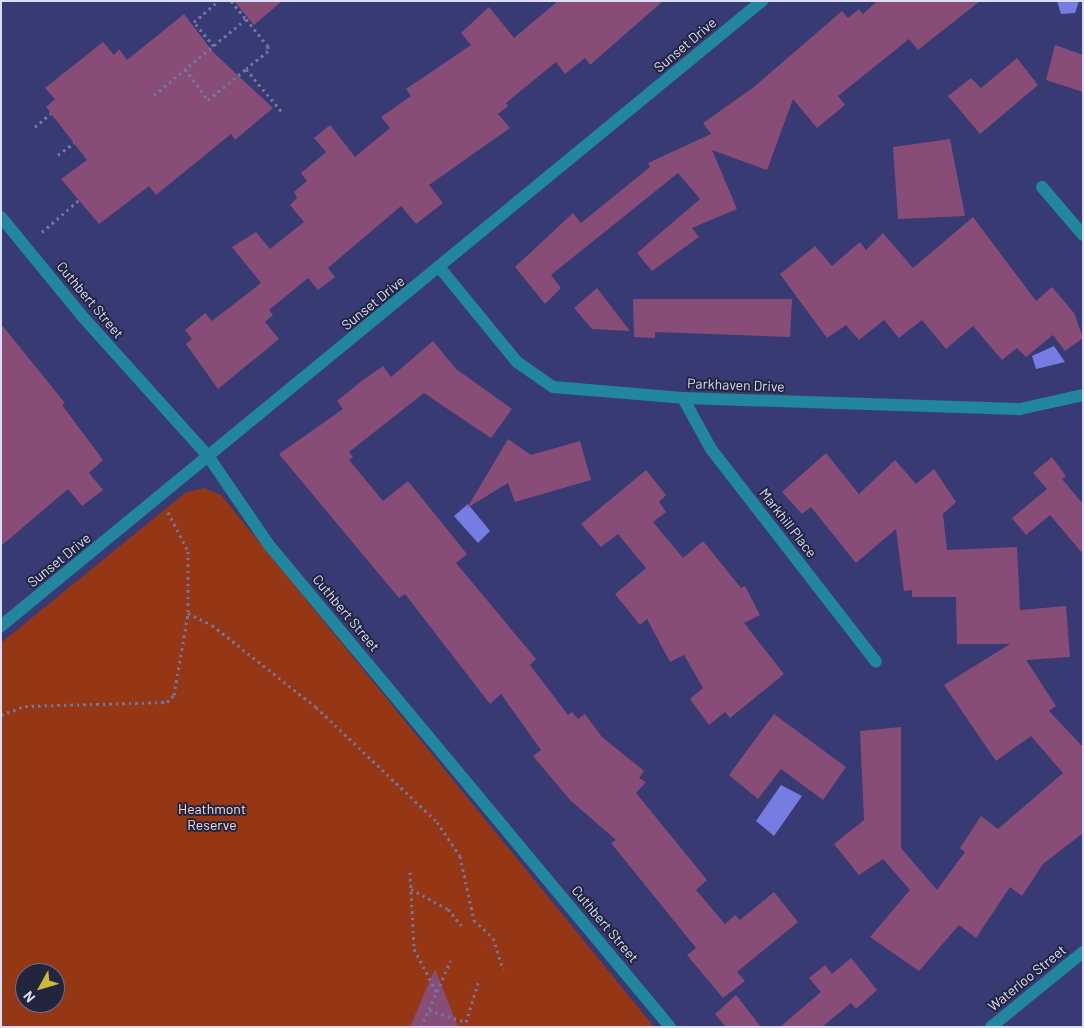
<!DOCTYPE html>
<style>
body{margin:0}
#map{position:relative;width:1084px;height:1028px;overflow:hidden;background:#373a73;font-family:Barlow,sans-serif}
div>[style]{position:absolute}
.green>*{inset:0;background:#953715}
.water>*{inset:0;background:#777ce2}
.building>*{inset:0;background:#884d77}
.path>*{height:3px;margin-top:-1.5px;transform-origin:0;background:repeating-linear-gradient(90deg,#7376a5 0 2.5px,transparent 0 6.5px)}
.minor>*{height:12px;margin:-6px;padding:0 6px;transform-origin:6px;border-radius:6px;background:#21869e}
span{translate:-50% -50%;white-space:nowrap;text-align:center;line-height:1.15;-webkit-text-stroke:4px #23253f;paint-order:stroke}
.street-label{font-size:14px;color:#dadefb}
.park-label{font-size:14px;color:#f7d9d0}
.frame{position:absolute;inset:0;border:2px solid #dadefb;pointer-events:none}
.north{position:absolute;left:15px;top:963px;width:50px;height:50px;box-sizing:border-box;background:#23253f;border:1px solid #6c6f8a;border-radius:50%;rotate:231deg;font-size:14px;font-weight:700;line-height:20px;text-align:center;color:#dadefb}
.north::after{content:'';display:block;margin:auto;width:18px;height:22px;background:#cfb837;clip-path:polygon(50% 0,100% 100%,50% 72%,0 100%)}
</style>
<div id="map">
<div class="green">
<div style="clip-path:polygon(evenodd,204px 488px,221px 495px,654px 1027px,1px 1027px,1px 643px,185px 493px,204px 488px,25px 973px,55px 973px,55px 1003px,25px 1003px,25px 973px)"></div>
</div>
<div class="water">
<div style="clip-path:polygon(1057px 1px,1079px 1px,1075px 13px,1061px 14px)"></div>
<div style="clip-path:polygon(1054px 346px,1065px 362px,1036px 369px,1032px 356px)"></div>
<div style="clip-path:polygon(468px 504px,490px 531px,478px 543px,454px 516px)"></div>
<div style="clip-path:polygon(781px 785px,802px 796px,774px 836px,756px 821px)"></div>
</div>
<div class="building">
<div style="clip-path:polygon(234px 1px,282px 1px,254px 25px)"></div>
<div style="clip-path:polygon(558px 1px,663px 1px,590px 65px,585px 58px,565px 74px,556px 62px,506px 103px,508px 106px,498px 114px,510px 128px,429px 185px,443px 203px,416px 224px,401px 206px,328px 268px,335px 277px,318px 290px,308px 278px,269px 310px,273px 315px,265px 322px,279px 339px,218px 389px,186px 344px,192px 339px,185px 330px,205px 313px,212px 321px,261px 283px,232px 247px,256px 232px,270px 249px,304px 222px,290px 205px,297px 198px,294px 192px,307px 181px,301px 173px,326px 152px,314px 138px,330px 125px,355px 157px,390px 128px,381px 117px,411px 96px,406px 89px,471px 45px,461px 33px,489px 7px,514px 38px)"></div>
<div style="clip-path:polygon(877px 1px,980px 1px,918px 50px,909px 39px,838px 96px,845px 105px,817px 128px,793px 99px,767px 170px,712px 150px,737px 209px,692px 228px,699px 237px,652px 271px,637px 253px,700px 199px,678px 173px,551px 275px,561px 288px,545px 304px,515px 267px,573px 213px,581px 223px,650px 167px,648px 163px,711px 134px,703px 123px,754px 87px,842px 11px,848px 18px,859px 9px,863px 14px)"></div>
<div style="clip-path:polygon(184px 14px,213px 52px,273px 108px,235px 140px,231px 134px,156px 195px,149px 186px,99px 224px,61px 179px,87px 160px,46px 107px,55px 99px,45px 88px,103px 42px,114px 55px,119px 49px,127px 60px)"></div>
<div style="clip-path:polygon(1055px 45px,1083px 55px,1083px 92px,1046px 80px)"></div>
<div style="clip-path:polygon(1017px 58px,1038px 85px,980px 134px,948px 96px,971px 78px,981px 88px)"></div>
<div style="clip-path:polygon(950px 139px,965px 216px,898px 219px,893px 147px)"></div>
<div style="clip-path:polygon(973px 217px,1036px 301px,1052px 287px,1074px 313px,1083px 338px,1065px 351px,1053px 335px,1026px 357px,1017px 348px,1002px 360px,973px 326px,946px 349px,922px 320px,899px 338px,884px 320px,859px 340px,846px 325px,827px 338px,780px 274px,815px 246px,832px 266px,860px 242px,866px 250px,883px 233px,913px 268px)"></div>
<div style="clip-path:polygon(597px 288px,630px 331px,592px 329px,574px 308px)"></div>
<div style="clip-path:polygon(633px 299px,792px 299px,790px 337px,655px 332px,655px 338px,634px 337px)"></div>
<div style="clip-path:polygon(1px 324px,65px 403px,62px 405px,103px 460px,89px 473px,103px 490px,82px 506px,68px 489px,1px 546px)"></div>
<div style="clip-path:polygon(433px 341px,456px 369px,512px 409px,491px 438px,424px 393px,349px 452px,353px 457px,349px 460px,383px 501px,408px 481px,467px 554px,456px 563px,536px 659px,530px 665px,568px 715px,572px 712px,578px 719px,585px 714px,602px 737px,644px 771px,639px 778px,646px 782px,636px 793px,707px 880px,696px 890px,725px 924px,735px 915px,740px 920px,774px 892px,798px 922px,737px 972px,745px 981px,723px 998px,687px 955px,696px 948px,611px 843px,616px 840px,570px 800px,533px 756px,541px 750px,501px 694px,490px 704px,405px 594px,399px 598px,279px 454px,343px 409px,337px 401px,363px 380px,383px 366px,391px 377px)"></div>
<div style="clip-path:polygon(508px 439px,531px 455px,580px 441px,591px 480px,515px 502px,508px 483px,467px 508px)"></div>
<div style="clip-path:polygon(826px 453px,859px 494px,895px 460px,916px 484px,934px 469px,956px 502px,943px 514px,947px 550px,1017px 547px,1020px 610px,1066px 606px,1070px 657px,1026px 660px,1056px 706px,1049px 711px,1083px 747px,1083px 833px,1043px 864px,1022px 896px,1010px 887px,976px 938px,959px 925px,919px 971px,870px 937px,910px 890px,883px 859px,859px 875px,834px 844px,864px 820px,860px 731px,901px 727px,901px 848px,937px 890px,965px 852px,960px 848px,981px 816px,998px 829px,1063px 773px,1031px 736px,996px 761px,944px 685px,1010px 644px,957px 644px,956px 597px,912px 597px,912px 590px,904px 591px,896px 529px,856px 563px,811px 507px,802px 514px,782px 492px)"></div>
<div style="clip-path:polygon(1052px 457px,1066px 476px,1062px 479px,1083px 504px,1083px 554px,1050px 515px,1026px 535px,1012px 518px,1047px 489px,1033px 473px)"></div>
<div style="clip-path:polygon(646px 470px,666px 495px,659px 502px,666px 512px,653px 522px,683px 558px,703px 541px,741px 588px,745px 586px,760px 615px,744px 623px,784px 674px,730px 718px,725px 712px,709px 725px,690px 699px,703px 688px,684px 655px,670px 662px,647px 619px,640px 625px,615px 594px,646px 568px,618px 534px,601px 547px,581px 524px)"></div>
<div style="clip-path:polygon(774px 714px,846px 767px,823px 800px,781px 769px,758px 799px,729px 775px)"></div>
<div style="clip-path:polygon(851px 958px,877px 990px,856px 1009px,851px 1003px,822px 1027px,780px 1027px,821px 992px,809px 978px,825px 965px,832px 974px)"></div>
<div style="clip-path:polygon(435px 969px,458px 1027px,410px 1027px)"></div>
<div style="clip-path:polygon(736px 995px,761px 1027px,726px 1027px,715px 1014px)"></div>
</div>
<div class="path">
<div style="left:231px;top:1px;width:23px;rotate:50deg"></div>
<div style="left:214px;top:46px;width:31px;rotate:-130deg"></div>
<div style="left:194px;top:22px;width:32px;rotate:-41deg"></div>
<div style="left:185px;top:69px;width:39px;rotate:53deg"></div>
<div style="left:208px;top:100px;width:49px;rotate:-39.2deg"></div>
<div style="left:154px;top:95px;width:119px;rotate:-39.6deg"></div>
<div style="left:246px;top:19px;width:35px;rotate:51deg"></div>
<div style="left:268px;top:46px;width:5px;rotate:90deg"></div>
<div style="left:268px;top:51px;width:28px;rotate:141deg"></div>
<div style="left:246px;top:69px;width:56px;rotate:50.1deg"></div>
<div style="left:35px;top:127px;width:21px;rotate:-41deg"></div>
<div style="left:58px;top:155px;width:20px;rotate:-37deg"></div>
<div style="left:42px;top:232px;width:49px;rotate:-40.9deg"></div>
<div style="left:168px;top:512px;width:44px;rotate:62.9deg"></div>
<div style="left:188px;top:551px;width:62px;rotate:90deg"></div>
<div style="left:188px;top:613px;width:27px;rotate:27deg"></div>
<div style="left:212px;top:625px;width:132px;rotate:38.3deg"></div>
<div style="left:316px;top:707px;width:167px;rotate:43.5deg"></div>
<div style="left:437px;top:822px;width:41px;rotate:55.9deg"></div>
<div style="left:460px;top:856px;width:66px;rotate:77.7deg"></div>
<div style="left:474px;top:920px;width:26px;rotate:43deg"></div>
<div style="left:493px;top:938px;width:33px;rotate:72deg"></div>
<div style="left:1px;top:715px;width:26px;rotate:-21deg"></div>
<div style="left:25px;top:706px;width:142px;rotate:-1.6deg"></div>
<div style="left:167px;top:702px;width:10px;rotate:-45deg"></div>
<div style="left:174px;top:695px;width:83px;rotate:-80.3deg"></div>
<div style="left:410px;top:872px;width:77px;rotate:87deg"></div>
<div style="left:414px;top:949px;width:50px;rotate:62.4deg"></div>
<div style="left:411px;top:889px;width:42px;rotate:28.4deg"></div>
<div style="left:448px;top:909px;width:21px;rotate:51deg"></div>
<div style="left:429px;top:1010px;width:39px;rotate:18deg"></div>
<div style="left:466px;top:1022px;width:41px;rotate:-72.9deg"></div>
<div style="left:421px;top:1027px;width:73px;rotate:-65.9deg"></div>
</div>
<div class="minor">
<div style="left:1042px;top:187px;width:63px;rotate:49.5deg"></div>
<div style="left:1px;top:217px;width:128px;rotate:50.7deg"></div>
<div style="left:82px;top:316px;width:188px;rotate:48deg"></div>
<div style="left:208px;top:456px;width:108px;rotate:55.6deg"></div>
<div style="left:269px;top:545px;width:627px;rotate:50.24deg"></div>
<div style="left:440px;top:268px;width:122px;rotate:50.7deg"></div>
<div style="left:517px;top:362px;width:44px;rotate:34.8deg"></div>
<div style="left:553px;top:387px;width:130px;rotate:4.8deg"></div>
<div style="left:683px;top:398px;width:337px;rotate:1.9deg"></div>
<div style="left:1020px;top:409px;width:65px;rotate:-12.5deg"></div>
<div style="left:683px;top:398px;width:58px;rotate:61.2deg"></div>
<div style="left:711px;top:449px;width:269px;rotate:52.2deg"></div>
<div style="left:1px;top:626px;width:985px;rotate:-39.4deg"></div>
<div style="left:991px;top:1027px;width:119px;rotate:-39.2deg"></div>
</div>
<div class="street-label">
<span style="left:685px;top:45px;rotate:-40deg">Sunset Drive</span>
<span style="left:90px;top:300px;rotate:50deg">Cuthbert Street</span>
<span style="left:373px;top:303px;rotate:-39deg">Sunset Drive</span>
<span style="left:736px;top:385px;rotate:2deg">Parkhaven Drive</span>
<span style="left:788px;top:523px;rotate:52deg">Markhill Place</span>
<span style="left:59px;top:560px;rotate:-39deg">Sunset Drive</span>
<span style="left:346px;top:613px;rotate:50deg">Cuthbert Street</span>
<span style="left:605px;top:924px;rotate:50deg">Cuthbert Street</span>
<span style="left:1027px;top:978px;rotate:-39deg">Waterloo Street</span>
</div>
<div class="park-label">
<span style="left:212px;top:817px">Heathmont<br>Reserve</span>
</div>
<div class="frame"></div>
<div class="north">N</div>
</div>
